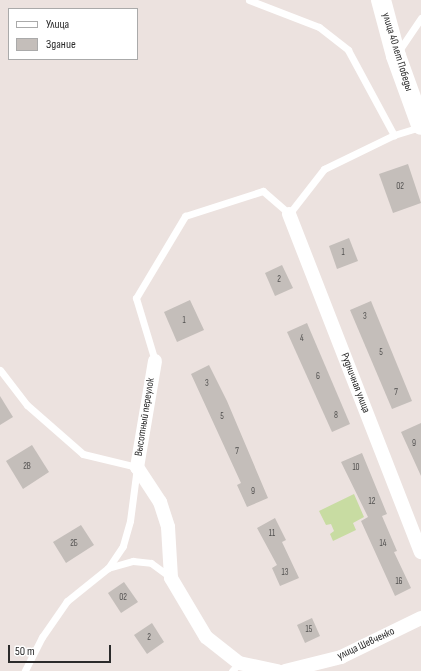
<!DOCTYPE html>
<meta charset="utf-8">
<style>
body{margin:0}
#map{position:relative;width:421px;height:671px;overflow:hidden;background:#ece2df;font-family:"Sofia Sans Condensed",sans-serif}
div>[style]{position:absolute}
.green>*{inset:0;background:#c8dca2}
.building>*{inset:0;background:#c4beba}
.lane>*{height:7px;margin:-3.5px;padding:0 3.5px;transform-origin:3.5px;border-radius:3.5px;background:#fff}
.street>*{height:14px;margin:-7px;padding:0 7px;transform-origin:7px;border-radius:7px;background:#fff}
.secondary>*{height:20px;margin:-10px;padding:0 10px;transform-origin:10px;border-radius:10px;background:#fff}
span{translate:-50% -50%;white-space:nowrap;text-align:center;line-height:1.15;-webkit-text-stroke:3px #fff;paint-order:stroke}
.number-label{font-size:9px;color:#51504f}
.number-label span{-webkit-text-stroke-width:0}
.street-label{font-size:11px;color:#2b2b2b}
.legend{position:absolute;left:8px;top:8px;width:130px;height:52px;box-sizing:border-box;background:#fff;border:1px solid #aaa;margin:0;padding:5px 7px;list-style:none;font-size:12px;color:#2b2b2b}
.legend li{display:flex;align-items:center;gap:8px;height:20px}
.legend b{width:20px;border:1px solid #aaa}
.scale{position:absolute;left:8px;top:645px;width:103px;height:18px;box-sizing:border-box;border:2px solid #2b2b2b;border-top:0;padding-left:5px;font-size:12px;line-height:14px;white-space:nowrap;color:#2b2b2b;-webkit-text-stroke:3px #fff;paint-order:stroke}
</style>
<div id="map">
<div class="green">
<div style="clip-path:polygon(354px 494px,364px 517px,353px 523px,356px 530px,333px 541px,330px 534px,334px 531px,331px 524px,326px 525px,319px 511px)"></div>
</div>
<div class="building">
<div style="clip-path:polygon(408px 164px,421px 203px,393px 213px,379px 174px)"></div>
<div style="clip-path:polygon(349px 238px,358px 261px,337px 269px,329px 246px)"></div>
<div style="clip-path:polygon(282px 265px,293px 288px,275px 296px,265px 273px)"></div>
<div style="clip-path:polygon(190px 300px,204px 330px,177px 342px,164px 312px)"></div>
<div style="clip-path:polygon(371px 301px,412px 401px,392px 409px,350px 310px)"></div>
<div style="clip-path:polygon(307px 323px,350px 424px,332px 432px,287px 332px)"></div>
<div style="clip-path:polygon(209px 365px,227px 401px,268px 498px,247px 507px,237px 485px,241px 483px,191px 374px)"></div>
<div style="clip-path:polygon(0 396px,13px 417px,0 425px)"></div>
<div style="clip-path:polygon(421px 423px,421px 476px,401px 432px)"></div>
<div style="clip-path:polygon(32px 445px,49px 472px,23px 489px,6px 461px)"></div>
<div style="clip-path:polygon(362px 453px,387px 514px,382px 516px,397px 551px,394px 552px,411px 588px,395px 596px,361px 521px,368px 517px,341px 462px)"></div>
<div style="clip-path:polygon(275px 518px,286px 540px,282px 542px,299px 578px,280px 586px,272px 568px,277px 565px,257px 528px)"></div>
<div style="clip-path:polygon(81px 525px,94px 545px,66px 563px,53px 542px)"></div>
<div style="clip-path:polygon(124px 582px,138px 602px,121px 613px,108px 593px)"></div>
<div style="clip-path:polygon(312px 618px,320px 636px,305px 643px,297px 625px)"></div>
<div style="clip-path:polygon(152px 623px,164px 642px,147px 654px,134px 635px)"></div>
</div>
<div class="lane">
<div style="left:249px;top:0;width:75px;rotate:21.1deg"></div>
<div style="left:319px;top:27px;width:37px;rotate:38deg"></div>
<div style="left:348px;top:50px;width:97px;rotate:61.6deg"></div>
<div style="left:398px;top:52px;width:41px;rotate:-55.9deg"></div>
<div style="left:155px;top:361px;width:66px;rotate:-106.8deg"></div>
<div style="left:136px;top:298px;width:96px;rotate:-59.1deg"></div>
<div style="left:185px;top:216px;width:82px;rotate:-17.8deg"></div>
<div style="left:263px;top:191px;width:35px;rotate:41deg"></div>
<div style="left:289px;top:214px;width:57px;rotate:-52.1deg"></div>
<div style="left:324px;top:169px;width:78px;rotate:-25.9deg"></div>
<div style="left:394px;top:135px;width:28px;rotate:-17deg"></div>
<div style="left:0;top:370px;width:44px;rotate:52.4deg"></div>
<div style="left:27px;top:405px;width:74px;rotate:41.2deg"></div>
<div style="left:83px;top:454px;width:56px;rotate:13.5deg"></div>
<div style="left:137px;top:467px;width:54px;rotate:97.4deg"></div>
<div style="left:130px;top:521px;width:26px;rotate:106deg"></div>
<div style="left:123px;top:546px;width:27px;rotate:124deg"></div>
<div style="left:108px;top:568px;width:53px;rotate:141.2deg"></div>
<div style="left:67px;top:601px;width:44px;rotate:124.8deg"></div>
<div style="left:42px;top:637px;width:38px;rotate:117deg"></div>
<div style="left:108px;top:568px;width:26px;rotate:-16deg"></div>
<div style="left:133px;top:561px;width:18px;rotate:6deg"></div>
<div style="left:151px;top:563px;width:24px;rotate:36deg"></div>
<div style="left:232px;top:671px;width:11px;rotate:-49deg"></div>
</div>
<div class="street">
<div style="left:289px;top:214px;width:363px;rotate:68.7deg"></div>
<div style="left:155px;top:361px;width:108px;rotate:99.6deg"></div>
<div style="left:137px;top:467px;width:42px;rotate:56.7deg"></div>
<div style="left:160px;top:502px;width:26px;rotate:72deg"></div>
<div style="left:168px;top:527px;width:51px;rotate:86.6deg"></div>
<div style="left:171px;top:578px;width:69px;rotate:59.3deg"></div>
<div style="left:206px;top:637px;width:42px;rotate:38.2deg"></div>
<div style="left:239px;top:663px;width:40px;rotate:12deg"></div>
<div style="left:285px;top:671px;width:58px;rotate:-14deg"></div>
<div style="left:341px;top:657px;width:89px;rotate:-26deg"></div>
</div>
<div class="secondary">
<div style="left:381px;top:0;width:58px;rotate:75deg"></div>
<div style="left:396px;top:56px;width:73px;rotate:70.1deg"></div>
</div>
<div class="number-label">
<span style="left:400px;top:187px">02</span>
<span style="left:343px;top:253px">1</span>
<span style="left:279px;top:280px">2</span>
<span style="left:365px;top:317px">3</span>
<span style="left:184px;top:321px">1</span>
<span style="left:302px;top:339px">4</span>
<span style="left:381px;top:353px">5</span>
<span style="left:318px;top:377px">6</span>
<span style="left:207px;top:384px">3</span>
<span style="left:396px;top:393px">7</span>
<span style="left:336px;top:416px">8</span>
<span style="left:222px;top:417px">5</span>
<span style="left:414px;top:444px">9</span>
<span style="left:237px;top:452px">7</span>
<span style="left:27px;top:467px">2В</span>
<span style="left:356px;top:468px">10</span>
<span style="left:253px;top:492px">9</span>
<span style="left:372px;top:502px">12</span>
<span style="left:272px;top:534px">11</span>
<span style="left:74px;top:544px">2Б</span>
<span style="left:383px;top:544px">14</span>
<span style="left:285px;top:573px">13</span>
<span style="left:399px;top:582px">16</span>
<span style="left:123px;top:598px">02</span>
<span style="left:309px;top:630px">15</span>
<span style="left:149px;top:638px">2</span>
</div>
<div class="street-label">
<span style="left:397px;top:52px;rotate:73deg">улица 40 лет Победы</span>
<span style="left:355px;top:383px;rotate:69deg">Рудничная улица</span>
<span style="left:145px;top:417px;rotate:-81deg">Высотный переулок</span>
<span style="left:366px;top:644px;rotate:-25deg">улица Шевченко</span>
</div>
<ul class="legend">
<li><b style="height:5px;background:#fff"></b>Улица</li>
<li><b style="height:11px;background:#c4beba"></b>Здание</li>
</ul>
<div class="scale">50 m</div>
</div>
